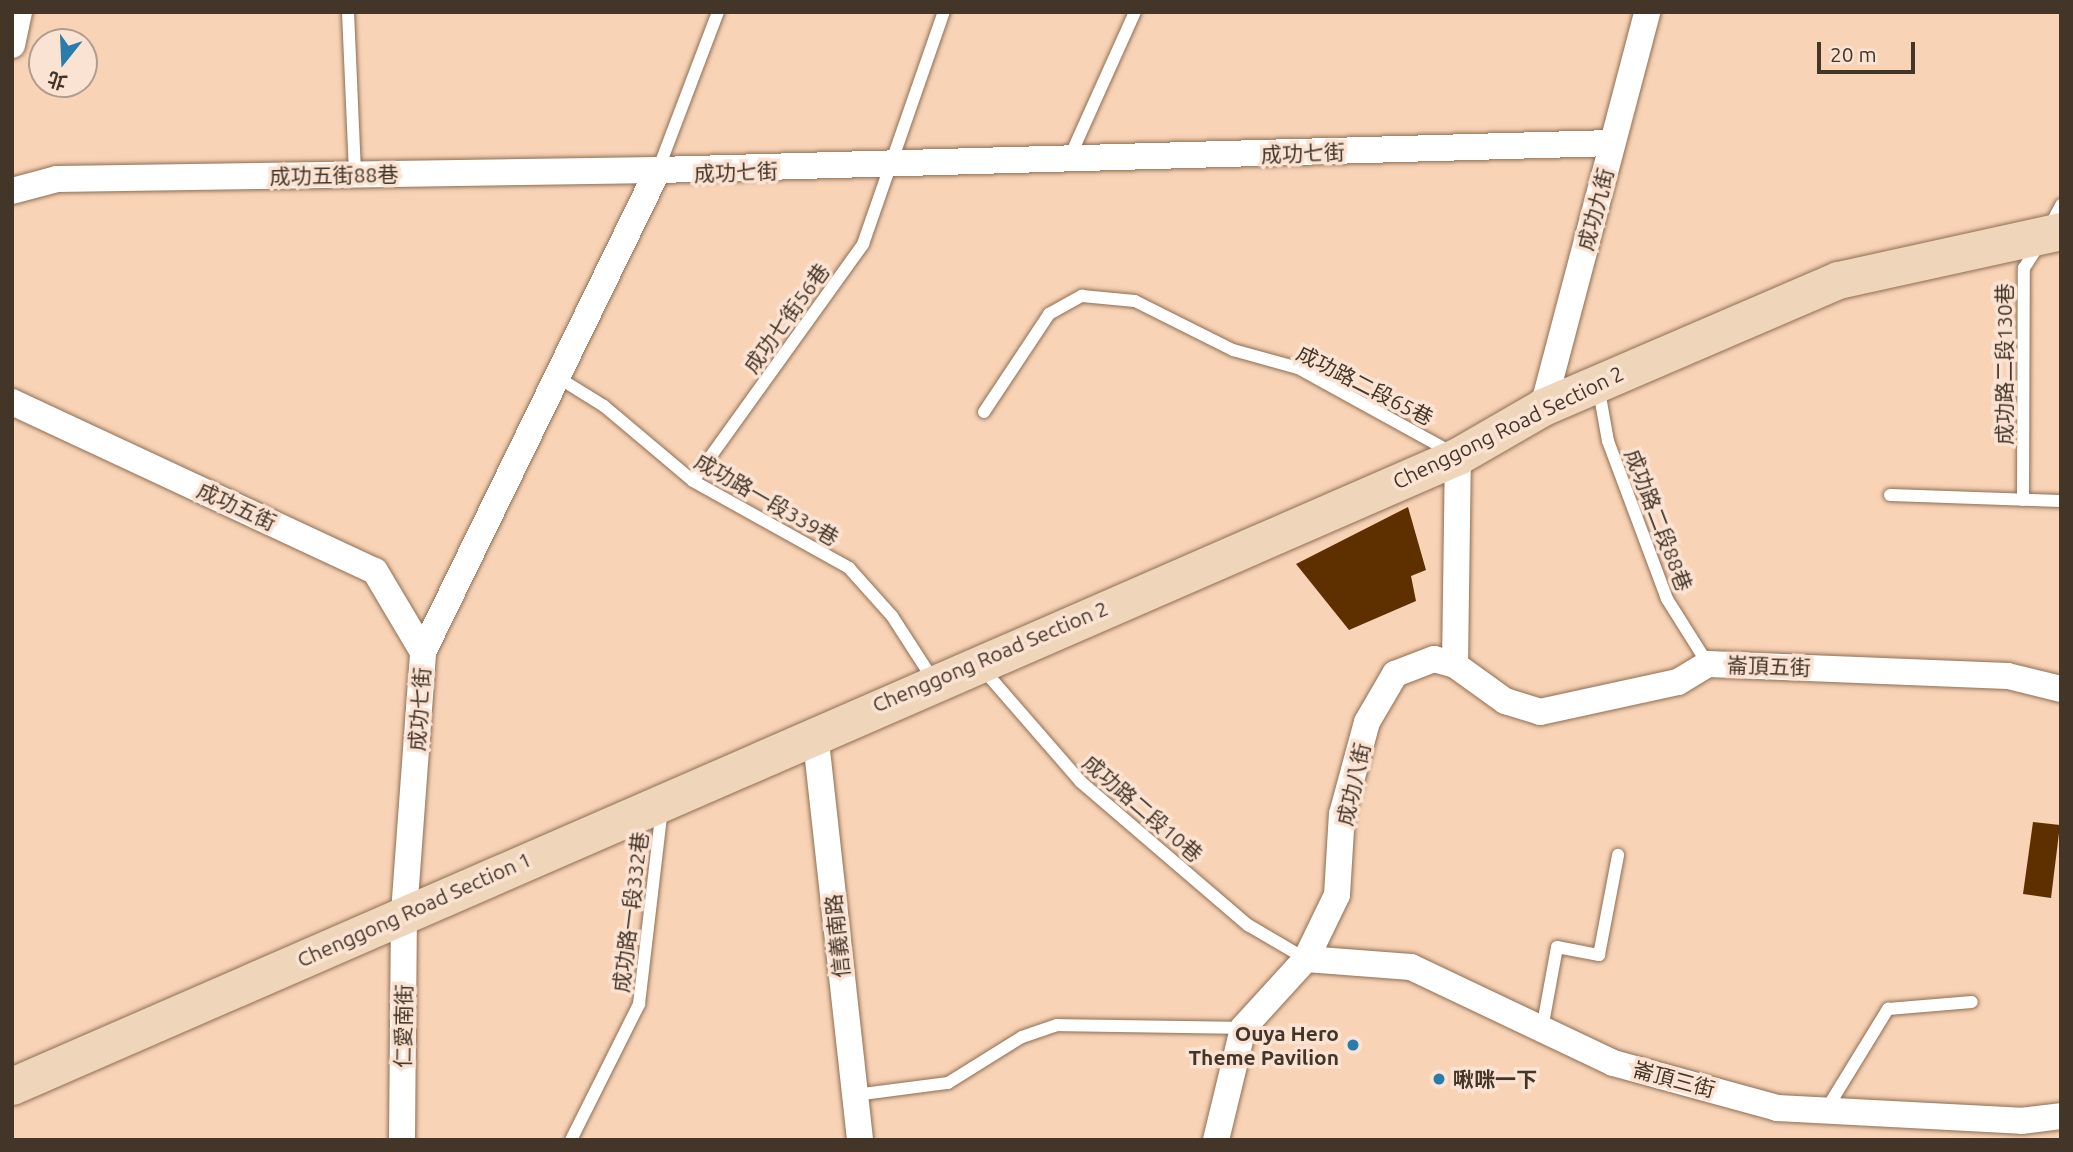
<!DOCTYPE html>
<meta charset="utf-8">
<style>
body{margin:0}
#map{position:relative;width:2073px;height:1152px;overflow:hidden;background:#f8d3b6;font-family:Ubuntu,"Noto Sans TC",sans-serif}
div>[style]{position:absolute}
.building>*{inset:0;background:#5e3000}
.roads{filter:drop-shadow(0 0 2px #8f6e53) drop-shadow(0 0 2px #8f6e53)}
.lane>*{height:12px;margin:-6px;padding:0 6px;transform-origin:6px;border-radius:6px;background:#fff}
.street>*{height:26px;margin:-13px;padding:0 13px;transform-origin:13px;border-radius:13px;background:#fff}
.secondary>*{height:37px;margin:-18.5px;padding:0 18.5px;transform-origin:18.5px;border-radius:18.5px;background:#efd5ba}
.dots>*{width:19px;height:19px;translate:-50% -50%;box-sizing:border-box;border:4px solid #fae3d2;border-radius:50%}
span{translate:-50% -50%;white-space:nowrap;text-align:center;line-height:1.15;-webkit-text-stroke:7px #fae3d2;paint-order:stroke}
.street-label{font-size:21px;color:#443529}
.poi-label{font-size:21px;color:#443529;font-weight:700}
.right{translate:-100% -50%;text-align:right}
.left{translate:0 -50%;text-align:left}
.frame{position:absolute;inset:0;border:14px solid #443529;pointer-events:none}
.north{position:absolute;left:28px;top:28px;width:70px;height:70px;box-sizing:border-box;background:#fae3d2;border:2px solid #b19d8e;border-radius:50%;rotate:198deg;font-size:19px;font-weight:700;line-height:28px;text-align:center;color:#443529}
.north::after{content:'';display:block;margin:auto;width:24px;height:32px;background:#2a7cad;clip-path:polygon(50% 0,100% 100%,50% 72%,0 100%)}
.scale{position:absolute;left:1817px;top:42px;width:98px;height:32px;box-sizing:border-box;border:4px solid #443529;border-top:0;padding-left:9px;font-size:21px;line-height:24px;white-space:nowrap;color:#443529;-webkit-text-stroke:5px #fae3d2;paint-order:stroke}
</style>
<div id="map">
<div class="building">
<div style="clip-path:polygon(1408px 507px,1426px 570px,1411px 576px,1416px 601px,1349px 630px,1296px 564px)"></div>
<div style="clip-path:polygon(2033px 822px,2060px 825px,2051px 898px,2023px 894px)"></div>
</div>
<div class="roads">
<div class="lane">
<div style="left:348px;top:12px;width:163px;rotate:87.5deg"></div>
<div style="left:1068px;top:161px;width:163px;rotate:-65.8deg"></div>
<div style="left:658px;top:170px;width:169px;rotate:-69.2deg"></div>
<div style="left:2050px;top:226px;width:24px;rotate:-62deg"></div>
<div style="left:554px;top:375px;width:59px;rotate:31.8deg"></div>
<div style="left:604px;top:406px;width:116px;rotate:40.1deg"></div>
<div style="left:693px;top:481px;width:179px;rotate:29.1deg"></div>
<div style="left:849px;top:568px;width:64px;rotate:48.1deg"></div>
<div style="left:892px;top:616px;width:77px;rotate:57.1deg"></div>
<div style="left:1598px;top:385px;width:57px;rotate:79.9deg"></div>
<div style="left:1608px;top:441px;width:169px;rotate:69.5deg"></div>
<div style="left:1667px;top:599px;width:77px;rotate:57.8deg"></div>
<div style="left:984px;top:412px;width:118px;rotate:-56.4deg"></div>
<div style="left:1049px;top:314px;width:38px;rotate:-29deg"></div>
<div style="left:1082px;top:296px;width:53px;rotate:5.4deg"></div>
<div style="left:1135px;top:301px;width:110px;rotate:26.6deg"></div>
<div style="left:1233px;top:350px;width:67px;rotate:15.5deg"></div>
<div style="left:1298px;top:368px;width:175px;rotate:28.8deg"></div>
<div style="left:693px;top:481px;width:292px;rotate:-54.3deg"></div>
<div style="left:863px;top:244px;width:246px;rotate:-70.8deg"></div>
<div style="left:1890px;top:495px;width:171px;rotate:2deg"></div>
<div style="left:2023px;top:500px;width:232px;rotate:-89.8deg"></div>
<div style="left:2024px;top:268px;width:27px;rotate:-57deg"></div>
<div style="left:981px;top:667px;width:152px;rotate:49deg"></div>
<div style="left:1081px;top:782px;width:220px;rotate:40.6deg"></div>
<div style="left:1248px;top:925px;width:67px;rotate:30.4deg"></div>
<div style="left:1542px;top:1029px;width:83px;rotate:-79.6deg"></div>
<div style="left:1557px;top:947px;width:43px;rotate:10.8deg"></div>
<div style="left:1599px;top:955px;width:102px;rotate:-79.2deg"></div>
<div style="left:855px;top:1095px;width:94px;rotate:-7.4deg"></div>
<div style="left:948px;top:1083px;width:87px;rotate:-31.9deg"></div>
<div style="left:1022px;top:1037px;width:37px;rotate:-19deg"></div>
<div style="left:1057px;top:1025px;width:186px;rotate:0.9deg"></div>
<div style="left:1826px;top:1110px;width:119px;rotate:-58.5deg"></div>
<div style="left:1888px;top:1009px;width:84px;rotate:-4.8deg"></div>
<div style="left:571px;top:1140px;width:152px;rotate:-63.4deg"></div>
<div style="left:639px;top:1004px;width:196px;rotate:-83.3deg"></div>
</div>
<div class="street">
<div style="left:12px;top:45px;width:34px;rotate:-78deg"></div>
<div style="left:12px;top:191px;width:47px;rotate:-14.9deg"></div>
<div style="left:57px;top:179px;width:601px;rotate:-0.86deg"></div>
<div style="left:12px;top:402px;width:400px;rotate:25deg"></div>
<div style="left:375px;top:571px;width:94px;rotate:59.3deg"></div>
<div style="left:1543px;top:407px;width:408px;rotate:-75.2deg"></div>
<div style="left:1455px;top:665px;width:62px;rotate:35.8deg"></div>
<div style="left:1505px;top:701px;width:37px;rotate:17deg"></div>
<div style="left:1540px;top:712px;width:141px;rotate:-12.3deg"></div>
<div style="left:1678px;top:682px;width:35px;rotate:-31deg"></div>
<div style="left:1708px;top:664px;width:300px;rotate:2.3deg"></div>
<div style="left:2008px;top:676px;width:55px;rotate:13.8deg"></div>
<div style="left:815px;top:732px;width:410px;rotate:83.7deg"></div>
<div style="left:1306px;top:959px;width:105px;rotate:4.4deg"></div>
<div style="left:1411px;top:967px;width:224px;rotate:25.4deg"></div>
<div style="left:1613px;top:1063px;width:170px;rotate:15.3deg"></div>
<div style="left:1777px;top:1108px;width:244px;rotate:3deg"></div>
<div style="left:2021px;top:1121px;width:40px;rotate:-7.1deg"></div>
<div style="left:402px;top:1140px;width:227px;rotate:-89.5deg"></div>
<div style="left:404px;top:913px;width:262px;rotate:-85.8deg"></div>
<div style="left:423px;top:652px;width:536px;rotate:-64.01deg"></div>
<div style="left:658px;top:170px;width:954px;rotate:-1.62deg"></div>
<div style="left:1216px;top:1140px;width:115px;rotate:-76.4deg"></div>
<div style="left:1243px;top:1028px;width:93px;rotate:-47.6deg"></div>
<div style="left:1306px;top:959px;width:71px;rotate:-64.2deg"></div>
<div style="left:1337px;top:895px;width:81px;rotate:-86.5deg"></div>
<div style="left:1342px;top:814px;width:95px;rotate:-74.8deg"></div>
<div style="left:1367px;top:722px;width:56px;rotate:-59.7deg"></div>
<div style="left:1395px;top:674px;width:42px;rotate:-21deg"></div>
<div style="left:1434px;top:659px;width:22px;rotate:16deg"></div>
<div style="left:1455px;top:665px;width:209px;rotate:-89.2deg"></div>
</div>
<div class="secondary">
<div style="left:12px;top:1086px;width:1577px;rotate:-23.54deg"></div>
<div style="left:1458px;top:456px;width:98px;rotate:-30deg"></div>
<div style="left:1543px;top:407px;width:321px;rotate:-23.3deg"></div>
<div style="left:1838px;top:280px;width:228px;rotate:-12.4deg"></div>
</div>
</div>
<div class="dots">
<div style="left:1353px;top:1045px;background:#2a7cad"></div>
<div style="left:1439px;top:1079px;background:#2a7cad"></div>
</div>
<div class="street-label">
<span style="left:1303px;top:153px;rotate:-2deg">成功七街</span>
<span style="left:736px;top:172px;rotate:-2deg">成功七街</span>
<span style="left:334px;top:175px;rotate:-1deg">成功五街88巷</span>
<span style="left:1595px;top:209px;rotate:-75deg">成功九街</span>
<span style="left:786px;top:318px;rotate:-54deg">成功七街56巷</span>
<span style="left:2004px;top:364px;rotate:-90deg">成功路二段130巷</span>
<span style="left:1365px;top:385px;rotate:27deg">成功路二段65巷</span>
<span style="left:1508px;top:427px;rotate:-26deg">Chenggong Road Section 2</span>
<span style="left:767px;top:499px;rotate:30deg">成功路一段339巷</span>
<span style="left:237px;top:506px;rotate:25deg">成功五街</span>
<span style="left:1659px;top:520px;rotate:69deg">成功路二段88巷</span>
<span style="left:990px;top:656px;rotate:-23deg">Chenggong Road Section 2</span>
<span style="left:1769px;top:666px;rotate:2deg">崙頂五街</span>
<span style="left:419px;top:709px;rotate:-86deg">成功七街</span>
<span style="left:1353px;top:784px;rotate:-77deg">成功八街</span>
<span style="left:1143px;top:808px;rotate:41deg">成功路二段10巷</span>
<span style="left:414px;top:909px;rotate:-24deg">Chenggong Road Section 1</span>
<span style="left:630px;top:912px;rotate:-83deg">成功路一段332巷</span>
<span style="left:837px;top:936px;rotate:-96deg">信義南路</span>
<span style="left:403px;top:1026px;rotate:-89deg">仁愛南街</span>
<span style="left:1674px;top:1079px;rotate:15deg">崙頂三街</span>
</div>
<div class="poi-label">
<span class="right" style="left:1339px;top:1045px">Ouya Hero<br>Theme Pavilion</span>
<span class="left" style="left:1453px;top:1079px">啾咪一下</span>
</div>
<div class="frame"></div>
<div class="north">北</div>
<div class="scale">20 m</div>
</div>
